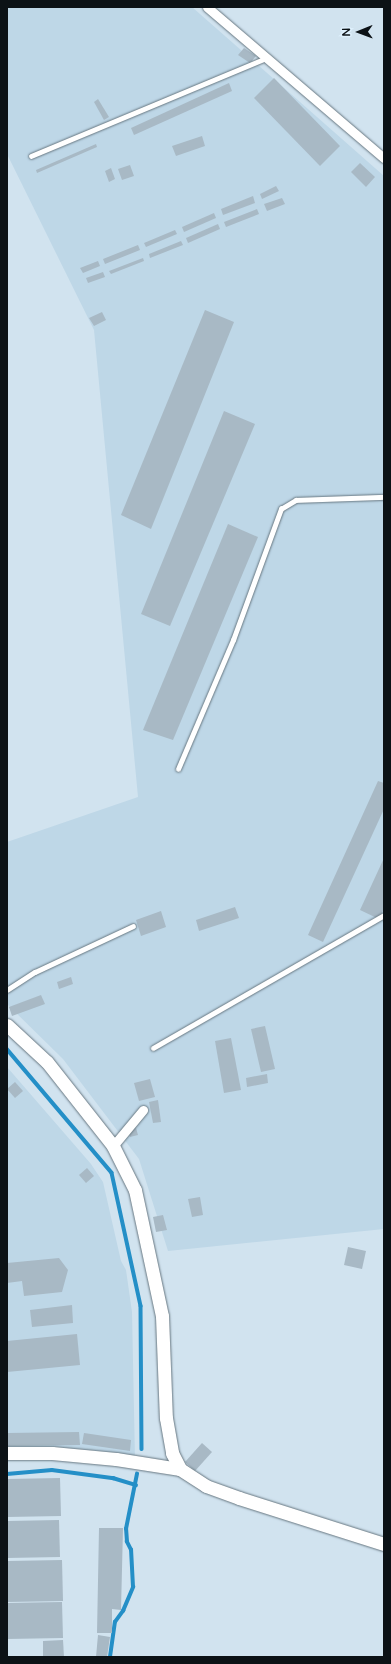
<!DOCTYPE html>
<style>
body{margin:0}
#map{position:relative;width:391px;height:1664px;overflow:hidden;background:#d1e3ef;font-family:"Varela Round",sans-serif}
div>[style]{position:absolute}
.built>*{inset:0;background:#bed7e7}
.stream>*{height:3.5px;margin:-1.75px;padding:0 1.75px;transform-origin:1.75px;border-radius:1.75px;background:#248fc7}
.building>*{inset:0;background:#a8b9c5}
.roads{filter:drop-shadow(0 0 1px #677781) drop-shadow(0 0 1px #677781)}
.lane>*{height:4.5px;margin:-2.25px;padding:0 2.25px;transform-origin:2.25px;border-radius:2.25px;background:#fff}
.street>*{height:9px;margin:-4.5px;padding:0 4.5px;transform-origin:4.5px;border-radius:4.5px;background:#fff}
.secondary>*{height:13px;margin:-6.5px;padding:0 6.5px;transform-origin:6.5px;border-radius:6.5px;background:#fff}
span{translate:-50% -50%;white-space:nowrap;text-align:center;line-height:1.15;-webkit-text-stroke:4px #def0fc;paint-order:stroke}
.frame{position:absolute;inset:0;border:8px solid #0c1216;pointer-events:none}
.north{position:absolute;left:339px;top:12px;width:40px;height:40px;-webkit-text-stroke:3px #def0fc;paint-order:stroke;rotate:269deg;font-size:11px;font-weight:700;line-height:16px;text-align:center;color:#0c1216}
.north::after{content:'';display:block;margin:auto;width:14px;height:18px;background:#0c1216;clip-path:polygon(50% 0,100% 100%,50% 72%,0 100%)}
</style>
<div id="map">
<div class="built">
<div style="clip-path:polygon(7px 7px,192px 7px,384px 176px,384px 1229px,168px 1251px,139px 1159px,63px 1059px,7px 1004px,7px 842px,138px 797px,94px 330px,7px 154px)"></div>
<div style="clip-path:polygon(7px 1067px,91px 1164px,103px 1182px,121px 1261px,126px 1270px,132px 1312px,135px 1460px,93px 1450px,7px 1450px)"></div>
</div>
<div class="stream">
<div style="left:7px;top:1049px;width:162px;rotate:49.7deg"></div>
<div style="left:112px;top:1173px;width:136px;rotate:77.7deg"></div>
<div style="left:141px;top:1306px;width:143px;rotate:89.6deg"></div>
<div style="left:7px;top:1474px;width:45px;rotate:-5.1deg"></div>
<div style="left:52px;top:1470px;width:62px;rotate:7.5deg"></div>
<div style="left:113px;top:1478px;width:24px;rotate:17deg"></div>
<div style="left:110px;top:1657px;width:35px;rotate:-82deg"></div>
<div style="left:115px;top:1622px;width:14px;rotate:-54deg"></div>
<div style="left:123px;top:1611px;width:26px;rotate:-67deg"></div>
<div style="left:133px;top:1587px;width:37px;rotate:-93deg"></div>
<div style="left:131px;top:1550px;width:9px;rotate:-117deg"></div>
<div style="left:127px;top:1542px;width:13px;rotate:-94deg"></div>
<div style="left:126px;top:1529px;width:56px;rotate:-78.7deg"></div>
</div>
<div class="building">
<div style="clip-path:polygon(244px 48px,256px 56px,250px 63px,238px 55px)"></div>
<div style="clip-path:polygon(274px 78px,340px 146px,320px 166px,254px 98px)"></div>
<div style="clip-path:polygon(229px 83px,232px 91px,134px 135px,131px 128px)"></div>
<div style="clip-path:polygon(98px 99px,109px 117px,104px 120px,94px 102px)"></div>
<div style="clip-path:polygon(202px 136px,205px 146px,176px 156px,172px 146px)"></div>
<div style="clip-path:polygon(96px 144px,97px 147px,37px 173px,36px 170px)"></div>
<div style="clip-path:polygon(360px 163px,375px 177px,366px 187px,351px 172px)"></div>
<div style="clip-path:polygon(130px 165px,134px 176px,122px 180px,118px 169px)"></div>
<div style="clip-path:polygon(111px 168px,115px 179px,109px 182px,105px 171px)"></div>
<div style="clip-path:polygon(276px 186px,279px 191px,262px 199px,260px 194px)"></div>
<div style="clip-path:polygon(253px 196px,255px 203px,223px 215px,221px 209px)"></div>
<div style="clip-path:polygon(282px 198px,285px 204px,267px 211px,264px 204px)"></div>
<div style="clip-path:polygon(257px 209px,259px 214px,226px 227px,224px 222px)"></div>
<div style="clip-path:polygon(214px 213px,216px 218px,184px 232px,182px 227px)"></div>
<div style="clip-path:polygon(218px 224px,220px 229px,188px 243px,186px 238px)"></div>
<div style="clip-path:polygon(175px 230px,177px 234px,146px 247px,144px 243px)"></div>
<div style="clip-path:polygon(181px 241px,183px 245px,150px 258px,149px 254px)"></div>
<div style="clip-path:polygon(138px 245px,140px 250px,105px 264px,103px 259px)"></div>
<div style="clip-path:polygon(143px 258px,144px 261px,111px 274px,109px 271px)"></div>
<div style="clip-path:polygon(98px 261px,100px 266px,83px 273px,80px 268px)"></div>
<div style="clip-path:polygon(103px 272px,105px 277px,88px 283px,86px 278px)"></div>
<div style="clip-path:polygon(205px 310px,234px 322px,151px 529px,121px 515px)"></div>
<div style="clip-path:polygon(102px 312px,106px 320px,94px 326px,89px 318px)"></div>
<div style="clip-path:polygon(224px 411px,255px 424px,170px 626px,141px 614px)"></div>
<div style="clip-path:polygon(228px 524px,258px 537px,173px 740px,143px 730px)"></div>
<div style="clip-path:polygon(378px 781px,384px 783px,384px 809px,323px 942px,308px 935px)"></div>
<div style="clip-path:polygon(384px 858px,384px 908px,379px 919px,360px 910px)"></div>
<div style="clip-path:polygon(235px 907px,239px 918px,199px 931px,196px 920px)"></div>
<div style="clip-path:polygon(161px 911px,166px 927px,141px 936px,136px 920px)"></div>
<div style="clip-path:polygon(71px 977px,73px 984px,59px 989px,57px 982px)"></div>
<div style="clip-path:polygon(41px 995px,45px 1004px,12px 1016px,9px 1007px)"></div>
<div style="clip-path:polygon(265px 1026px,275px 1069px,261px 1072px,251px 1029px)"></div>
<div style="clip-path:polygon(231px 1038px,241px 1090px,224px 1093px,215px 1041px)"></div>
<div style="clip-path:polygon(267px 1074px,268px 1083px,247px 1087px,246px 1078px)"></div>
<div style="clip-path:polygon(150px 1079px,155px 1097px,139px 1101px,134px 1083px)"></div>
<div style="clip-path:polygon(15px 1082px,23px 1091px,15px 1098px,7px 1089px)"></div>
<div style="clip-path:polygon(158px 1100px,161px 1122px,153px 1123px,149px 1102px)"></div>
<div style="clip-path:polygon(136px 1128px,138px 1135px,130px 1137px,128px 1130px)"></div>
<div style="clip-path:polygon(87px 1168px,94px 1176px,86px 1183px,79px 1175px)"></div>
<div style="clip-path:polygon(200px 1197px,203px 1215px,192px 1217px,188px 1199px)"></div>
<div style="clip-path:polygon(163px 1215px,167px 1230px,156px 1232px,153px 1217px)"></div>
<div style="clip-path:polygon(348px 1247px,366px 1251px,362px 1269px,344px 1265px)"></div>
<div style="clip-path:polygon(59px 1258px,68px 1270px,62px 1292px,24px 1296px,22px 1281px,7px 1283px,7px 1263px)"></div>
<div style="clip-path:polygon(72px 1305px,73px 1323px,32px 1327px,30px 1310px)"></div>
<div style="clip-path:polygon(77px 1334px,80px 1365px,7px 1372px,7px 1341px)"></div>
<div style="clip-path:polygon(79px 1432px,80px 1445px,7px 1446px,7px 1433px)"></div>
<div style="clip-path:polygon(84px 1433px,131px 1440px,130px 1451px,82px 1444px)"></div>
<div style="clip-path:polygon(202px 1443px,212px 1452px,195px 1471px,185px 1462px)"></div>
<div style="clip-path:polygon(60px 1478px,61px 1516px,7px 1517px,7px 1479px)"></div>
<div style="clip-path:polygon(59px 1520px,60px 1557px,7px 1558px,7px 1521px)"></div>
<div style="clip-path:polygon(99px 1528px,123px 1528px,121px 1610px,112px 1609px,112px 1633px,97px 1633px)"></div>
<div style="clip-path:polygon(62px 1560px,63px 1601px,7px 1602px,7px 1561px)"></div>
<div style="clip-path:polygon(62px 1602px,63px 1638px,7px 1639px,7px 1603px)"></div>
<div style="clip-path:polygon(98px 1635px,110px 1637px,107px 1657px,96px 1657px)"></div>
<div style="clip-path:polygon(63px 1640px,64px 1657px,43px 1657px,43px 1641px)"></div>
</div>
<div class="roads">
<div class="lane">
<div style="left:31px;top:156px;width:255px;rotate:-22.6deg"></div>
<div style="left:178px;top:769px;width:140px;rotate:-66.9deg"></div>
<div style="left:233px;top:640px;width:140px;rotate:-69.9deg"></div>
<div style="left:281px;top:509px;width:17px;rotate:-31deg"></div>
<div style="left:296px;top:500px;width:88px;rotate:-2deg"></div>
<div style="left:7px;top:990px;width:33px;rotate:-33deg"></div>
<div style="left:35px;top:972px;width:108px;rotate:-25.1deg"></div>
<div style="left:153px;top:1048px;width:267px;rotate:-29.9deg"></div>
</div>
<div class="street">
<div style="left:207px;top:7px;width:233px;rotate:40.5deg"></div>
<div style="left:113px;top:1146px;width:47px;rotate:-50.2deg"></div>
</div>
<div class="secondary">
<div style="left:7px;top:1025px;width:54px;rotate:42.8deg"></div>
<div style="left:47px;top:1062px;width:107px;rotate:51.8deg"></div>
<div style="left:113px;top:1146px;width:49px;rotate:63.4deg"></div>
<div style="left:135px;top:1190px;width:129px;rotate:77.9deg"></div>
<div style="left:162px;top:1316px;width:102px;rotate:87.8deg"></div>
<div style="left:166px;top:1418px;width:36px;rotate:80deg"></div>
<div style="left:172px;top:1453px;width:18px;rotate:63deg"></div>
<div style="left:180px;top:1469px;width:31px;rotate:33deg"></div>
<div style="left:206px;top:1486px;width:35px;rotate:20deg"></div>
<div style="left:239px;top:1498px;width:152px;rotate:17.6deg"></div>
<div style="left:7px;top:1453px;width:45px"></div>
<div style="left:52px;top:1453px;width:64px;rotate:5.4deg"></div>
<div style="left:116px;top:1459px;width:65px;rotate:8.9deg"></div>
</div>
</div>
<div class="frame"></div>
<div class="north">N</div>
</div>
